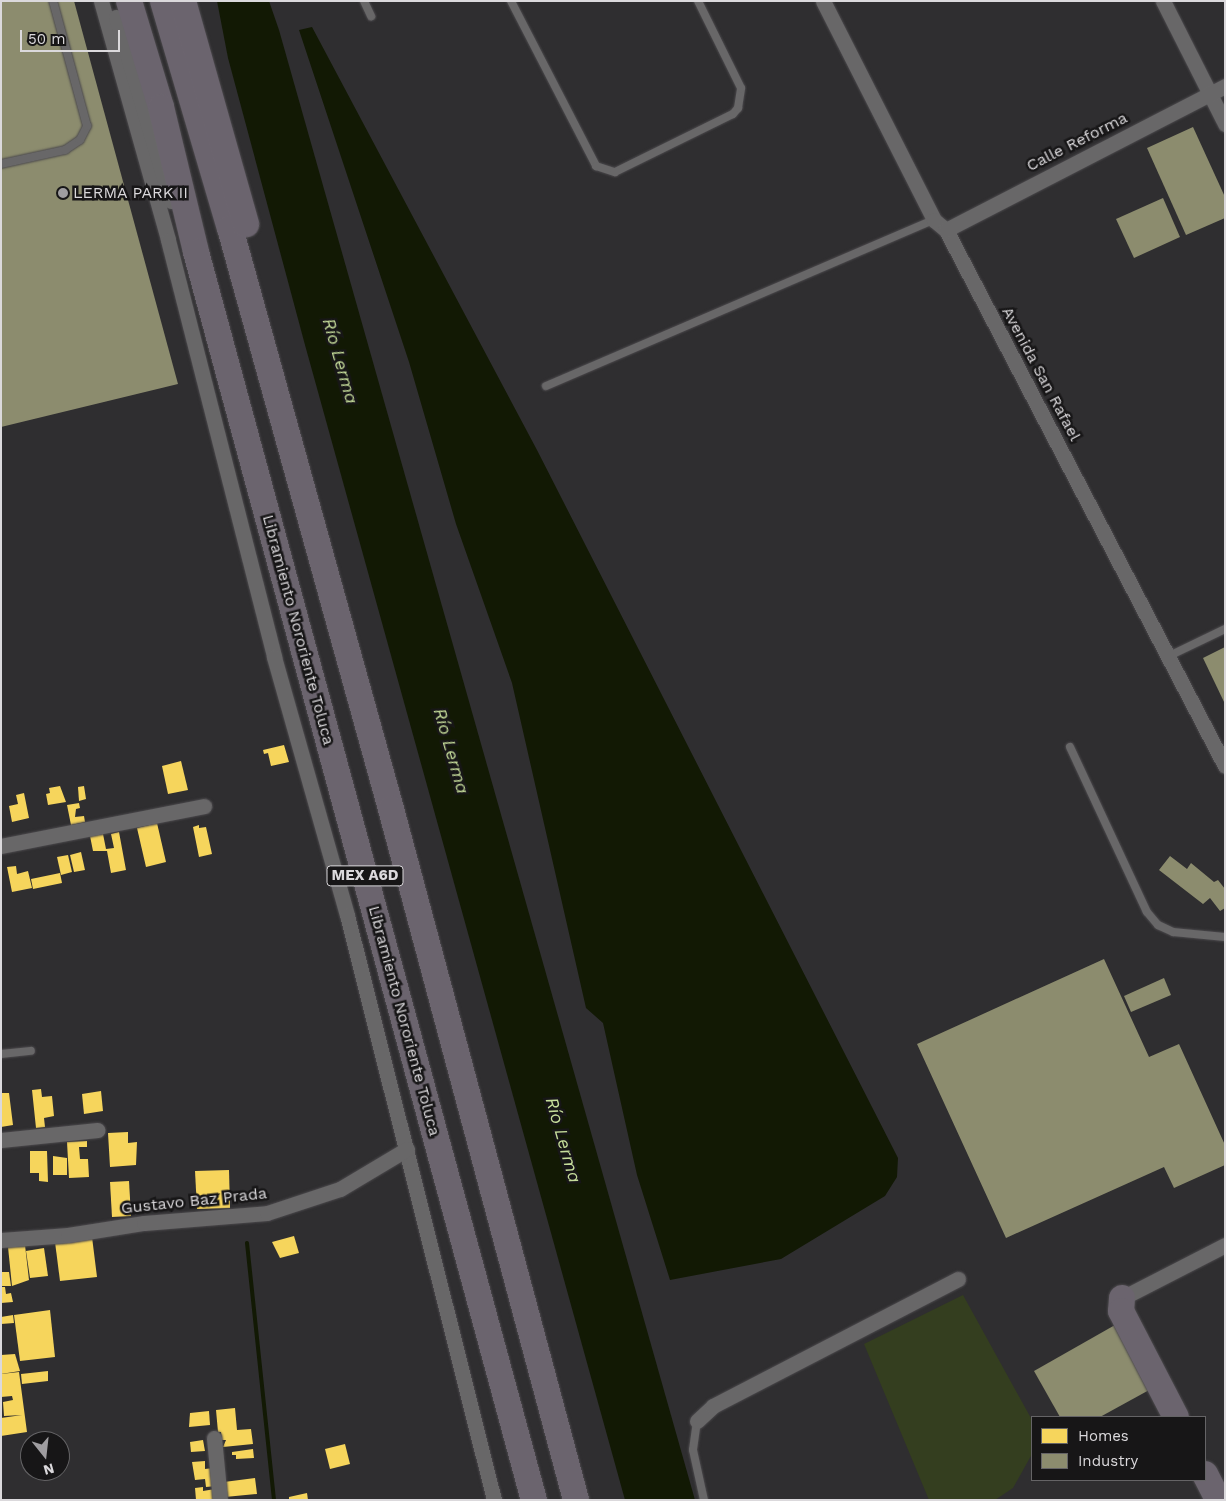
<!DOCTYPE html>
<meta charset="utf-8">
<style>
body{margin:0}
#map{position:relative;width:1226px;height:1501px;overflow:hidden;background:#2f2e30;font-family:"Work Sans",sans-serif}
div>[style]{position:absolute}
.green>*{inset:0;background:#343e1f}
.water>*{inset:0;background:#121904}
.homes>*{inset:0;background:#f6d55c}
.industry>*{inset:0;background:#8c8c6e}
.stream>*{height:4px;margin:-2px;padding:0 2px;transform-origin:2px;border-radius:2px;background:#121904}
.roads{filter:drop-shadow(0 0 1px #4b494c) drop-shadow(0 0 1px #4b494c)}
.lane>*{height:8px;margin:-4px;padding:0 4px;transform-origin:4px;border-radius:4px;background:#686768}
.street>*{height:15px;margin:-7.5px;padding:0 7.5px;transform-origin:7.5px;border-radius:7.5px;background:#686768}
.highway>*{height:26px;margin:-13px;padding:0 13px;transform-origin:13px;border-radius:13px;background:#6b646e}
.dots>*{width:14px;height:14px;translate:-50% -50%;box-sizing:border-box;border:2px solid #171617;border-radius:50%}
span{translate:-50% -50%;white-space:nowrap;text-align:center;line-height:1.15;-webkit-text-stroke:5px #171617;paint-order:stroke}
.shield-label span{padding:1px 4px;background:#171617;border:1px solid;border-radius:4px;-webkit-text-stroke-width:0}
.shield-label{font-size:15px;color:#dbd9dc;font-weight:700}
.street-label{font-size:16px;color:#dbd9dc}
.poi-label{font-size:16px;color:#dbd9dc}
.left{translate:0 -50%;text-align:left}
.water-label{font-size:18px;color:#c6dd9b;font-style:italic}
.frame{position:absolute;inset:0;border:2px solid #dbd9dc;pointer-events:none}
.legend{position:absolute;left:1031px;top:1416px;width:175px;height:65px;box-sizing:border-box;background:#171617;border:1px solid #656466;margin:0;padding:6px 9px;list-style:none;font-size:15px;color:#dbd9dc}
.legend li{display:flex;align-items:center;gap:10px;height:25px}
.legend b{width:25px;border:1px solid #656466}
.north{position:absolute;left:20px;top:1431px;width:50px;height:50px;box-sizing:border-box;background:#171617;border:1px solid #656466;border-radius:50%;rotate:164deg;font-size:14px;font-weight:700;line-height:20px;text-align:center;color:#dbd9dc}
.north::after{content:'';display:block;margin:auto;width:18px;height:22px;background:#9f9da0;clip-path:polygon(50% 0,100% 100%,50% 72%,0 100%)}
.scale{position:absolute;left:20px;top:30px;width:100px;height:22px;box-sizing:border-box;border:2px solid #dbd9dc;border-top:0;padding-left:6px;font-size:15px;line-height:18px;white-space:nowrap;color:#dbd9dc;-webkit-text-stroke:4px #171617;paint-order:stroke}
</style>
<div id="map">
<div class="green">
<div style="clip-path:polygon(963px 1295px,1032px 1420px,1032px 1454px,1013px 1488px,995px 1500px,929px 1500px,864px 1344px)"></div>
</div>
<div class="water">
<div style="clip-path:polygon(217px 1px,269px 1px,279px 30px,695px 1500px,625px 1500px,305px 345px,228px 58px)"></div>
<div style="clip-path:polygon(312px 27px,537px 450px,898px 1158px,897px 1177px,885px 1196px,781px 1259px,670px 1280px,637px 1175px,603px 1023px,586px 1008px,512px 683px,456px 524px,409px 362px,299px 30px)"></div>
</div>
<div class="homes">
<div style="clip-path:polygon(284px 745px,289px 762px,271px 766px,268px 753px,264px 754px,263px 750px)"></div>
<div style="clip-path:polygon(181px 761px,188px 790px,168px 794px,162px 766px)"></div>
<div style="clip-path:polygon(60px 786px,66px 802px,48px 805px,46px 794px,50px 793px,49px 788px)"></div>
<div style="clip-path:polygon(84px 786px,86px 799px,79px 801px,78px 787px)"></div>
<div style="clip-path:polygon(24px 793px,29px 818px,12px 822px,9px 806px,18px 804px,16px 795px)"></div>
<div style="clip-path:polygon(79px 803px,80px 808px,76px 809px,75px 817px,84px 816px,85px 822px,71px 825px,67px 805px)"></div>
<div style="clip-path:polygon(157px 823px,166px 862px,146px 867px,137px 828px)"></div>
<div style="clip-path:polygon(199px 825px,199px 828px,206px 827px,212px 854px,199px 857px,193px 827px)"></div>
<div style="clip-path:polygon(119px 832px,126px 870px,111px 873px,107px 851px,93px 851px,90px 836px,103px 834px,106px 849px,114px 848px,111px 834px)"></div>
<div style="clip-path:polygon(81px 852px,85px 870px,74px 872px,70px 855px)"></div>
<div style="clip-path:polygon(68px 855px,72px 872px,61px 875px,57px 857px)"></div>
<div style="clip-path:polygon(16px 866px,17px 874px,28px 871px,32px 888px,12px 892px,7px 867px)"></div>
<div style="clip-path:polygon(60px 873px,62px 883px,33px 889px,31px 879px)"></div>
<div style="clip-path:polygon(41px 1089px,42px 1097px,52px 1096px,54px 1116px,44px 1118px,45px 1127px,36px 1128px,32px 1090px)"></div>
<div style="clip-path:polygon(101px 1091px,103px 1111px,84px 1114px,82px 1094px)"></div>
<div style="clip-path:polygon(1px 1093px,9px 1093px,13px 1125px,1px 1127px)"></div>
<div style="clip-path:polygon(128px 1132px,128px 1143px,137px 1142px,136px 1165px,110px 1167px,108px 1133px)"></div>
<div style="clip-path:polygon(87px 1141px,87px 1147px,79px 1147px,80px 1159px,88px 1159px,89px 1177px,69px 1178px,67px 1142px)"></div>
<div style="clip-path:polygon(30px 1151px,47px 1151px,48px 1182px,39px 1181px,39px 1173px,30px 1173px)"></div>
<div style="clip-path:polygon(53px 1156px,67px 1158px,67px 1175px,53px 1175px)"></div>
<div style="clip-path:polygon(229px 1170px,230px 1208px,197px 1209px,195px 1171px)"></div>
<div style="clip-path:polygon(129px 1181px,131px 1216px,112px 1217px,110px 1182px)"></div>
<div style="clip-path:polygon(294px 1236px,299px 1253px,280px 1258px,272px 1242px)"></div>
<div style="clip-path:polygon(92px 1237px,97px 1277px,60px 1281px,55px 1242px)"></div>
<div style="clip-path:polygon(25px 1245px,29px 1280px,12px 1286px,8px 1247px)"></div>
<div style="clip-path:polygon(44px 1248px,48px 1276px,30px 1278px,26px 1251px)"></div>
<div style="clip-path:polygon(1px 1272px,9px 1272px,11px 1286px,1px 1286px)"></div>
<div style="clip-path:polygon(1px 1287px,5px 1287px,6px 1294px,11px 1293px,13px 1302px,1px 1303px)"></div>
<div style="clip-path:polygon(50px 1310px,55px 1357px,20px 1361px,14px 1315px)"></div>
<div style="clip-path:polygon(13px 1315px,14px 1323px,1px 1324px,1px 1317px)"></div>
<div style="clip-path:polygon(15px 1354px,20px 1371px,1px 1374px,1px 1355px)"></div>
<div style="clip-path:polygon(48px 1371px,48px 1381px,22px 1384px,21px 1374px)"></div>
<div style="clip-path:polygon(19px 1372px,27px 1432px,1px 1436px,1px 1418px,22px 1415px,4px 1416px,3px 1402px,13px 1400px,12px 1396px,1px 1397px,1px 1374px)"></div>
<div style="clip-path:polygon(235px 1408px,237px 1430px,251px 1429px,253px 1444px,223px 1447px,226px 1440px,222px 1440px,221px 1432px,218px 1432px,216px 1410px)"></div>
<div style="clip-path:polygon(209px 1411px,210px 1425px,189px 1427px,190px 1413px)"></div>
<div style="clip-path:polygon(203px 1440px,205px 1451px,191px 1452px,190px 1442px)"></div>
<div style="clip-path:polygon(345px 1444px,350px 1464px,330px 1469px,325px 1449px)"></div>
<div style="clip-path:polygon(253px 1449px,254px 1458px,236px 1459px,236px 1455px,232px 1455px,232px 1452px)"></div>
<div style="clip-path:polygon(205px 1461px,205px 1469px,213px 1468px,216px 1486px,206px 1487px,205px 1479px,195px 1480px,192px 1462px)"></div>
<div style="clip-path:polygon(255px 1478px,257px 1494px,225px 1497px,224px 1482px)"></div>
<div style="clip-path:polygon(203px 1487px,203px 1491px,215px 1489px,213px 1500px,196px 1500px,195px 1488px)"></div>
<div style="clip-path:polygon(307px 1493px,308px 1500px,289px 1500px,289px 1497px)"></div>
</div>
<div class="industry">
<div style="clip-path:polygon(1px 1px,74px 1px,178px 384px,1px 427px)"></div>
<div style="clip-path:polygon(1193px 127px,1225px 197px,1225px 218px,1186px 235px,1147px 148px)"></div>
<div style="clip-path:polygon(1163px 198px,1180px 237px,1134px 258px,1116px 219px)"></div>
<div style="clip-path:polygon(1225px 647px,1225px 704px,1203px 658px)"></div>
<div style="clip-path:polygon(1170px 856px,1187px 869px,1191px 863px,1214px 882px,1218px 880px,1225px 889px,1225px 908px,1220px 911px,1210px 898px,1203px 904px,1159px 870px)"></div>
<div style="clip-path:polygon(1104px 959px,1149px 1057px,1179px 1044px,1225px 1145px,1225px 1165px,1174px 1188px,1164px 1167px,1006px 1238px,917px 1044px)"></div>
<div style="clip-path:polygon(1164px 978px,1171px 995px,1131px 1012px,1124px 996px)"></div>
<div style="clip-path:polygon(1115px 1325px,1151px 1389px,1100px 1417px,1060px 1417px,1034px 1371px)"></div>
</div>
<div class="stream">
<div style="left:247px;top:1243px;width:258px;rotate:84deg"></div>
</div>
<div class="roads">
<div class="lane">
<div style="left:364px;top:1px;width:17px;rotate:65deg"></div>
<div style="left:511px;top:1px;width:186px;rotate:62.7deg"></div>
<div style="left:596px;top:166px;width:20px;rotate:18deg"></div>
<div style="left:615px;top:172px;width:131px;rotate:-26.2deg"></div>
<div style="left:733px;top:114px;width:8px;rotate:-50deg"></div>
<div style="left:738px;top:108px;width:20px;rotate:-81deg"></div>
<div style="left:741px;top:88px;width:97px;rotate:-116.3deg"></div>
<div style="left:1px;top:164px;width:66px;rotate:-12.3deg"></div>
<div style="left:65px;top:150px;width:18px;rotate:-34deg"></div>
<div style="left:80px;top:140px;width:16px;rotate:-63deg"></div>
<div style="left:87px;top:126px;width:130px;rotate:-105.2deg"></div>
<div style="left:546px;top:386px;width:422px;rotate:-23.2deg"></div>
<div style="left:1169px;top:656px;width:62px;rotate:-25.7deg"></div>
<div style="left:1070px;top:747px;width:182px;rotate:65deg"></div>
<div style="left:1147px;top:912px;width:17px;rotate:50deg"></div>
<div style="left:1158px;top:925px;width:17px;rotate:25deg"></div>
<div style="left:1173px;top:932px;width:52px;rotate:5.5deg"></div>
<div style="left:1px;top:1054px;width:30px;rotate:-6deg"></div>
<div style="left:697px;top:1421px;width:29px;rotate:98deg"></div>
<div style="left:693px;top:1450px;width:51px;rotate:77.6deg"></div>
</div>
<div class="street">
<div style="left:101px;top:1px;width:248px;rotate:74.3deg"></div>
<div style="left:168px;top:240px;width:430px;rotate:75.7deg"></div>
<div style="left:274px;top:657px;width:268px;rotate:74.2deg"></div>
<div style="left:347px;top:915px;width:603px;rotate:75.89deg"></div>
<div style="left:823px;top:1px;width:246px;rotate:63.1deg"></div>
<div style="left:934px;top:220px;width:16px;rotate:40deg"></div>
<div style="left:946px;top:230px;width:604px;rotate:62.5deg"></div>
<div style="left:1163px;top:1px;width:138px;rotate:63.2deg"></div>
<div style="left:116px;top:17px;width:192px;rotate:73.4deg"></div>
<div style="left:946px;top:230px;width:314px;rotate:-27.3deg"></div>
<div style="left:1px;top:846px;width:207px;rotate:-11.1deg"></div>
<div style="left:1px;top:1140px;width:97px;rotate:-5.9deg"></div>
<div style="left:1px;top:1240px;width:67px;rotate:-4.3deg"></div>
<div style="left:68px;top:1235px;width:77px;rotate:-9deg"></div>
<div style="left:144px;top:1223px;width:123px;rotate:-4.6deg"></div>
<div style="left:267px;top:1213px;width:77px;rotate:-18.2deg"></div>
<div style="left:340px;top:1189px;width:78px;rotate:-30.8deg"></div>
<div style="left:1122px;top:1298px;width:116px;rotate:-27.2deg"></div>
<div style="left:697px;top:1421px;width:22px;rotate:-43deg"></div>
<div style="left:713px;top:1406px;width:276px;rotate:-27.4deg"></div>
<div style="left:214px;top:1438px;width:62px;rotate:84.5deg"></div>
</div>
<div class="highway">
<div style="left:129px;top:1px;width:111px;rotate:73.2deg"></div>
<div style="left:161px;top:107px;width:149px;rotate:76.4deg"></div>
<div style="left:196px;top:252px;width:1293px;rotate:74.85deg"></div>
<div style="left:163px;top:1px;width:237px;rotate:73.6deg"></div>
<div style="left:230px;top:228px;width:603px;rotate:74.51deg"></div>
<div style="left:391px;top:809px;width:715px;rotate:75.01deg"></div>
<div style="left:183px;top:1px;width:232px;rotate:74.2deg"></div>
<div style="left:1122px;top:1298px;width:13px;rotate:94deg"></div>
<div style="left:1121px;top:1311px;width:119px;rotate:62.6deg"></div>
<div style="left:1205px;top:1474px;width:29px;rotate:63deg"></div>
</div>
</div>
<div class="dots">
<div style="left:63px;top:193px;background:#9f9da0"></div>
</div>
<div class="shield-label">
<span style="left:365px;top:876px">MEX A6D</span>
</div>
<div class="street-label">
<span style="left:1077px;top:142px;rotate:-27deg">Calle Reforma</span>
<span style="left:1041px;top:374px;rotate:62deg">Avenida San Rafael</span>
<span style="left:298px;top:630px;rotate:75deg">Libramiento Nororiente Toluca</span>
<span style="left:404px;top:1021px;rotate:75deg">Libramiento Nororiente Toluca</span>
<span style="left:194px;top:1201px;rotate:-6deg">Gustavo Baz Prada</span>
</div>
<div class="poi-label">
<span class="left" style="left:73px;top:193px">LERMA PARK II</span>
</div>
<div class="water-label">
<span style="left:340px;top:361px;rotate:74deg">Río Lerma</span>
<span style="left:451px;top:751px;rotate:74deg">Río Lerma</span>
<span style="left:563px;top:1140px;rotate:74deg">Río Lerma</span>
</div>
<div class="frame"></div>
<ul class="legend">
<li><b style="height:14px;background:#f6d55c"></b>Homes</li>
<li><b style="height:14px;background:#8c8c6e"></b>Industry</li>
</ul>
<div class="north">N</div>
<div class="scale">50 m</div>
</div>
